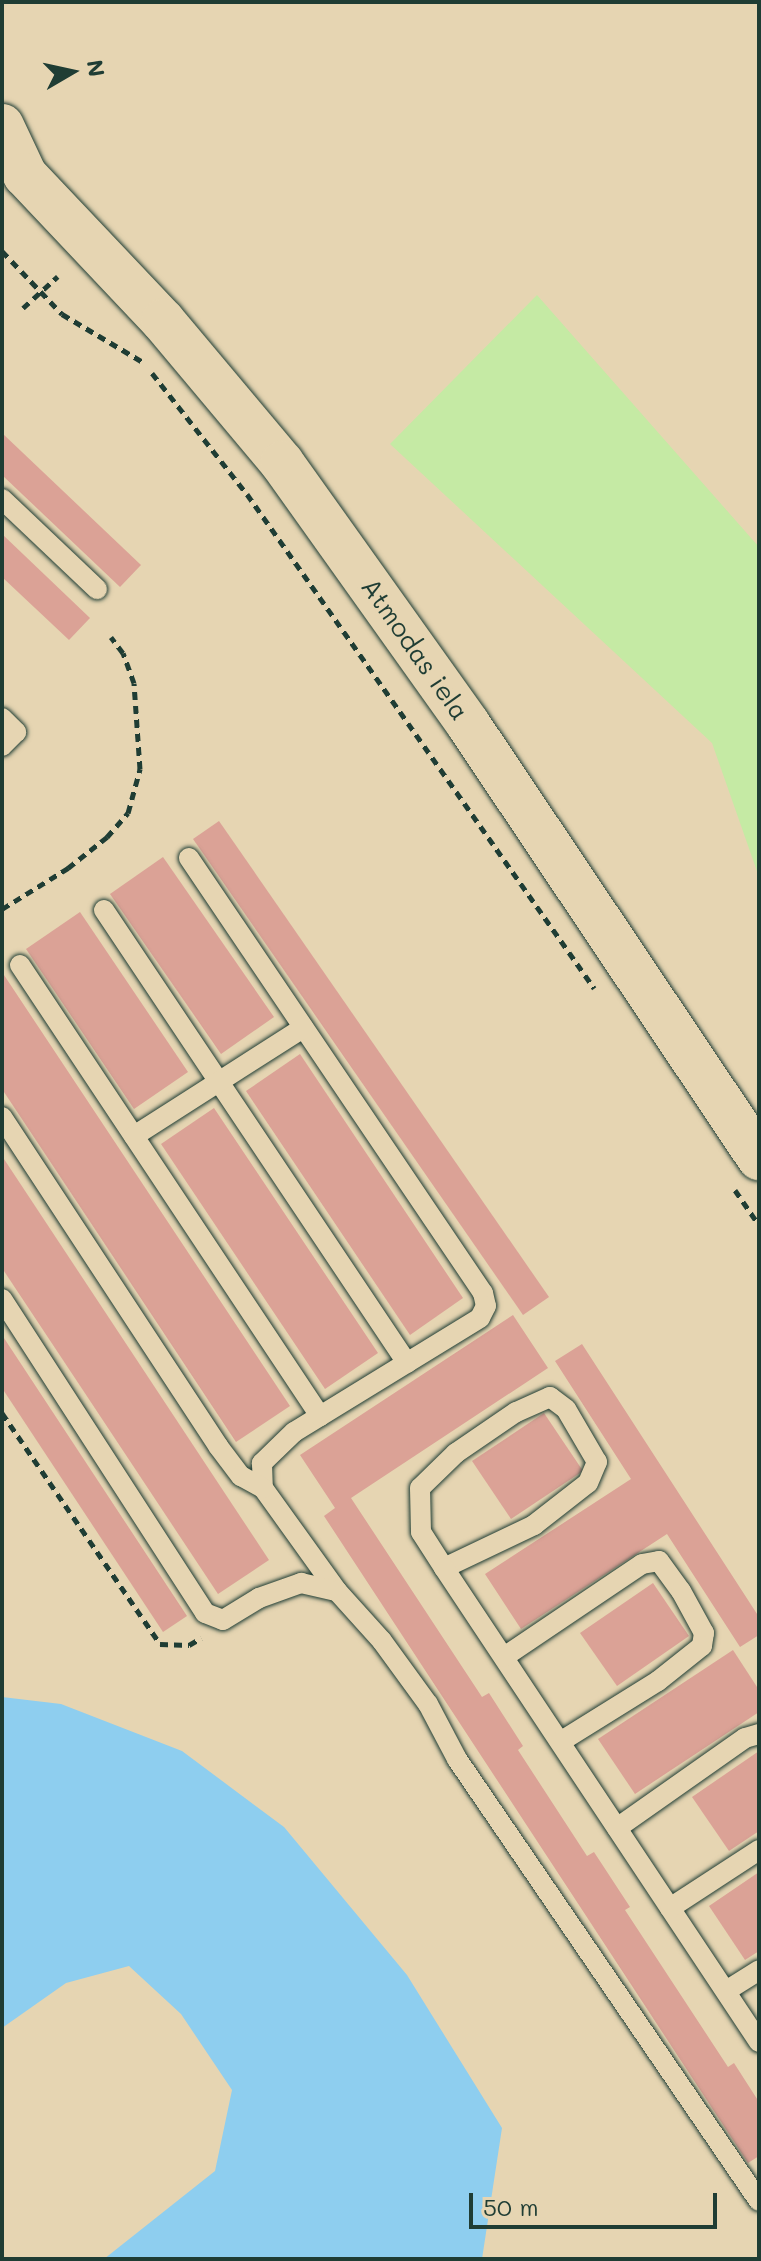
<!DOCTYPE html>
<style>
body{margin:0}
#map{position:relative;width:761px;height:2261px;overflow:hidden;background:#e6d5b2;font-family:Mali,sans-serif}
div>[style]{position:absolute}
.green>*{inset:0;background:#c5eaa4}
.water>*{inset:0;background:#8eceef}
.building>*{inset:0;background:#dba296}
.path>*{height:5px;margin-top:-2.5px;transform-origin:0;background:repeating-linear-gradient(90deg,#1f3d34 0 8px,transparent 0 14px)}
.roads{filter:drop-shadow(0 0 2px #1f3d34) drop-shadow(0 0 2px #1f3d34)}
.lane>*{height:20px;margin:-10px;padding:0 10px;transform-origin:10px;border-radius:10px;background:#e6d5b2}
.secondary>*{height:44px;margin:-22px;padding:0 22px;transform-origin:22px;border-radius:22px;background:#e6d5b2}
span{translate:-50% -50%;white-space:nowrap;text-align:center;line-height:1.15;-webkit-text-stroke:7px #e6d5b2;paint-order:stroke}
.street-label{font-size:26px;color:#1f3d34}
.frame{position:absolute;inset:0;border:4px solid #1f3d34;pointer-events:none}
.north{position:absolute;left:32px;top:32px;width:80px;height:80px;-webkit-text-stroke:6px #e6d5b2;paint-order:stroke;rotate:81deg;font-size:22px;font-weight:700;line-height:32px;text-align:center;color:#1f3d34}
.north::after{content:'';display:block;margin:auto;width:28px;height:36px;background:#1f3d34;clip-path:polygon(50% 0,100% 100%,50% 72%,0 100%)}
.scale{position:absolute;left:469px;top:2193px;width:248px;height:36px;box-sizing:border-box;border:4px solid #1f3d34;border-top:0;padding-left:10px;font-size:24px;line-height:28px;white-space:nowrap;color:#1f3d34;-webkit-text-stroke:6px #e6d5b2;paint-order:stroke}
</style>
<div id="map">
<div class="green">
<div style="clip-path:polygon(537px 295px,759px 547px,759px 877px,712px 743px,390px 444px)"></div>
</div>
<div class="water">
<div style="clip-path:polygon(2px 1697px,61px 1704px,182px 1751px,284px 1827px,407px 1975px,502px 2128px,482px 2259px,104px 2259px,215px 2171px,232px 2090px,181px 2014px,129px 1966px,66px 1983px,2px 2028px)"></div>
</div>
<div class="building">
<div style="clip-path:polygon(2px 433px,141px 565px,120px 587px,2px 475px)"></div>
<div style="clip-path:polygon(2px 534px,90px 618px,69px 640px,2px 577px)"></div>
<div style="clip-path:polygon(219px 821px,549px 1297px,523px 1315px,193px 839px)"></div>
<div style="clip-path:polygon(163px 857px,274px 1017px,221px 1054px,110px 894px)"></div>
<div style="clip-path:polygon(80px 912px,188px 1072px,134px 1109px,26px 949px)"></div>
<div style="clip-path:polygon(2px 972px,290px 1406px,236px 1442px,2px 1089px)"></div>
<div style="clip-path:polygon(300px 1054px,463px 1298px,410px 1335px,246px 1091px)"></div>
<div style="clip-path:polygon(214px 1108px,378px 1353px,325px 1389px,161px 1144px)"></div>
<div style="clip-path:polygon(2px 1156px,269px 1560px,218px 1594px,2px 1268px)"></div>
<div style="clip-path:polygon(513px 1315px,548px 1368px,351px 1498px,482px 1697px,489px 1693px,523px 1746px,518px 1750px,587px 1856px,594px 1852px,630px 1907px,625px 1910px,728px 2067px,734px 2063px,759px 2102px,759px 2156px,748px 2163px,324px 1516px,335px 1508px,300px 1455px)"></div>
<div style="clip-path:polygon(2px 1335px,187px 1616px,163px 1632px,2px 1388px)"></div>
<div style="clip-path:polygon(582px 1344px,759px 1617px,759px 1635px,740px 1647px,667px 1534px,521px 1629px,485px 1574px,631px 1479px,555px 1361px)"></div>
<div style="clip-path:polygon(544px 1413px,583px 1471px,511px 1519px,472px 1461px)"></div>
<div style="clip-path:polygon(653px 1583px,689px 1636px,617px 1686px,580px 1633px)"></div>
<div style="clip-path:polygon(733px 1650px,759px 1690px,759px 1712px,635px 1794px,598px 1739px)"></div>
<div style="clip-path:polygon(759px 1751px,759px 1831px,729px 1851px,692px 1797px)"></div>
<div style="clip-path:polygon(759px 1872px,759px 1951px,745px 1960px,709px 1906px)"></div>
</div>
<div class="path">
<div style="left:2px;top:251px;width:87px;rotate:46.4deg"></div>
<div style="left:62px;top:314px;width:94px;rotate:30.7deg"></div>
<div style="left:23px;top:308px;width:47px;rotate:-42.4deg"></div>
<div style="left:152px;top:373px;width:154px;rotate:51.9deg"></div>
<div style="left:247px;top:494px;width:604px;rotate:54.91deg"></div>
<div style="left:2px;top:909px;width:78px;rotate:-31.8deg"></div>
<div style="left:68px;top:868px;width:50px;rotate:-38.5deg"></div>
<div style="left:107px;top:837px;width:32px;rotate:-49deg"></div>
<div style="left:128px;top:813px;width:46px;rotate:-74.7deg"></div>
<div style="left:140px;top:769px;width:86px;rotate:-94deg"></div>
<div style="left:134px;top:683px;width:32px;rotate:-110deg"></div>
<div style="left:123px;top:653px;width:20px;rotate:-127deg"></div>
<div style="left:735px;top:1190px;width:42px;rotate:55.6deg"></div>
<div style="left:2px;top:1413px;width:280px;rotate:55.6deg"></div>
<div style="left:160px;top:1644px;width:29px;rotate:2deg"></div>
<div style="left:189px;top:1645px;width:14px;rotate:-30deg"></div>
</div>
<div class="roads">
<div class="lane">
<div style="left:2px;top:499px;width:131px;rotate:43.5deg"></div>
<div style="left:2px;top:718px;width:20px;rotate:45deg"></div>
<div style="left:16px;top:732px;width:20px;rotate:135deg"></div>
<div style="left:189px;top:858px;width:525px;rotate:55.95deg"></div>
<div style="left:483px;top:1293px;width:13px;rotate:77deg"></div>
<div style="left:486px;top:1306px;width:13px;rotate:117deg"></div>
<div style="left:480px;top:1318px;width:218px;rotate:148.5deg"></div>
<div style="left:294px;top:1432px;width:45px;rotate:135.9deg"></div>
<div style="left:262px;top:1463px;width:25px;rotate:88deg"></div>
<div style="left:263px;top:1488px;width:127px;rotate:54.3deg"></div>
<div style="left:104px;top:910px;width:545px;rotate:56.22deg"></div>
<div style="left:20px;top:965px;width:542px;rotate:56.37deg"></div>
<div style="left:2px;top:1117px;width:394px;rotate:56.7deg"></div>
<div style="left:218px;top:1446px;width:38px;rotate:53deg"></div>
<div style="left:241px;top:1476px;width:25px;rotate:29deg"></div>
<div style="left:134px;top:1136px;width:201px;rotate:-32.6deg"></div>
<div style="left:2px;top:1299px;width:374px;rotate:57.1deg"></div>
<div style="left:205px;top:1613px;width:19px;rotate:21deg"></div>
<div style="left:223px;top:1620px;width:42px;rotate:-31.4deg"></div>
<div style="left:259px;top:1598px;width:45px;rotate:-19.7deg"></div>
<div style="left:301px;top:1583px;width:37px;rotate:13deg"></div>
<div style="left:337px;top:1591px;width:67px;rotate:48deg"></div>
<div style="left:382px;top:1641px;width:78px;rotate:53.9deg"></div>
<div style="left:428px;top:1704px;width:62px;rotate:62.2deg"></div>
<div style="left:457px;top:1759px;width:535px;rotate:55.66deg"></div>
<div style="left:444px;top:1568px;width:100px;rotate:-25.5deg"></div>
<div style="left:534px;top:1525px;width:68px;rotate:-37.9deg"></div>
<div style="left:588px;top:1483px;width:23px;rotate:-67deg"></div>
<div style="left:597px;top:1462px;width:61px;rotate:-120.3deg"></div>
<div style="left:566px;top:1409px;width:20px;rotate:-143deg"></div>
<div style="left:550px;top:1397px;width:37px;rotate:156deg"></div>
<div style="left:516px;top:1412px;width:73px;rotate:145.7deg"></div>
<div style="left:456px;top:1453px;width:50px;rotate:135.8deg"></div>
<div style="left:420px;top:1488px;width:44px;rotate:88.7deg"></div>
<div style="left:421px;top:1532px;width:43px;rotate:57.4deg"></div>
<div style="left:444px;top:1568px;width:569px;rotate:56.39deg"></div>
<div style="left:504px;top:1657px;width:166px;rotate:-34deg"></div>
<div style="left:642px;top:1564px;width:17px;rotate:-10deg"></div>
<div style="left:659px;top:1561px;width:37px;rotate:54deg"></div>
<div style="left:681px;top:1591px;width:48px;rotate:61.3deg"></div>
<div style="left:704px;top:1633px;width:13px;rotate:99deg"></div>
<div style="left:702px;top:1646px;width:56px;rotate:141.5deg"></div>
<div style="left:658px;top:1681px;width:115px;rotate:148.1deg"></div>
<div style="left:617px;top:1828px;width:156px;rotate:-35.1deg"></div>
<div style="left:745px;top:1738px;width:15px;rotate:-16deg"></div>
<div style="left:670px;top:1908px;width:106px;rotate:-33.1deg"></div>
<div style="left:726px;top:1991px;width:39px;rotate:-32deg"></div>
</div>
<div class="secondary">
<div style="left:2px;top:126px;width:54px;rotate:64.9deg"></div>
<div style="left:25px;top:175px;width:201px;rotate:46.6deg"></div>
<div style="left:163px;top:321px;width:185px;rotate:50deg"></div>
<div style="left:282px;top:463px;width:320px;rotate:54.5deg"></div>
<div style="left:468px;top:724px;width:523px;rotate:56.16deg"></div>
</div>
</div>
<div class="street-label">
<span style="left:415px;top:649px;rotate:55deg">Atmodas iela</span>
</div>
<div class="frame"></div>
<div class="north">N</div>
<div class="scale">50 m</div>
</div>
